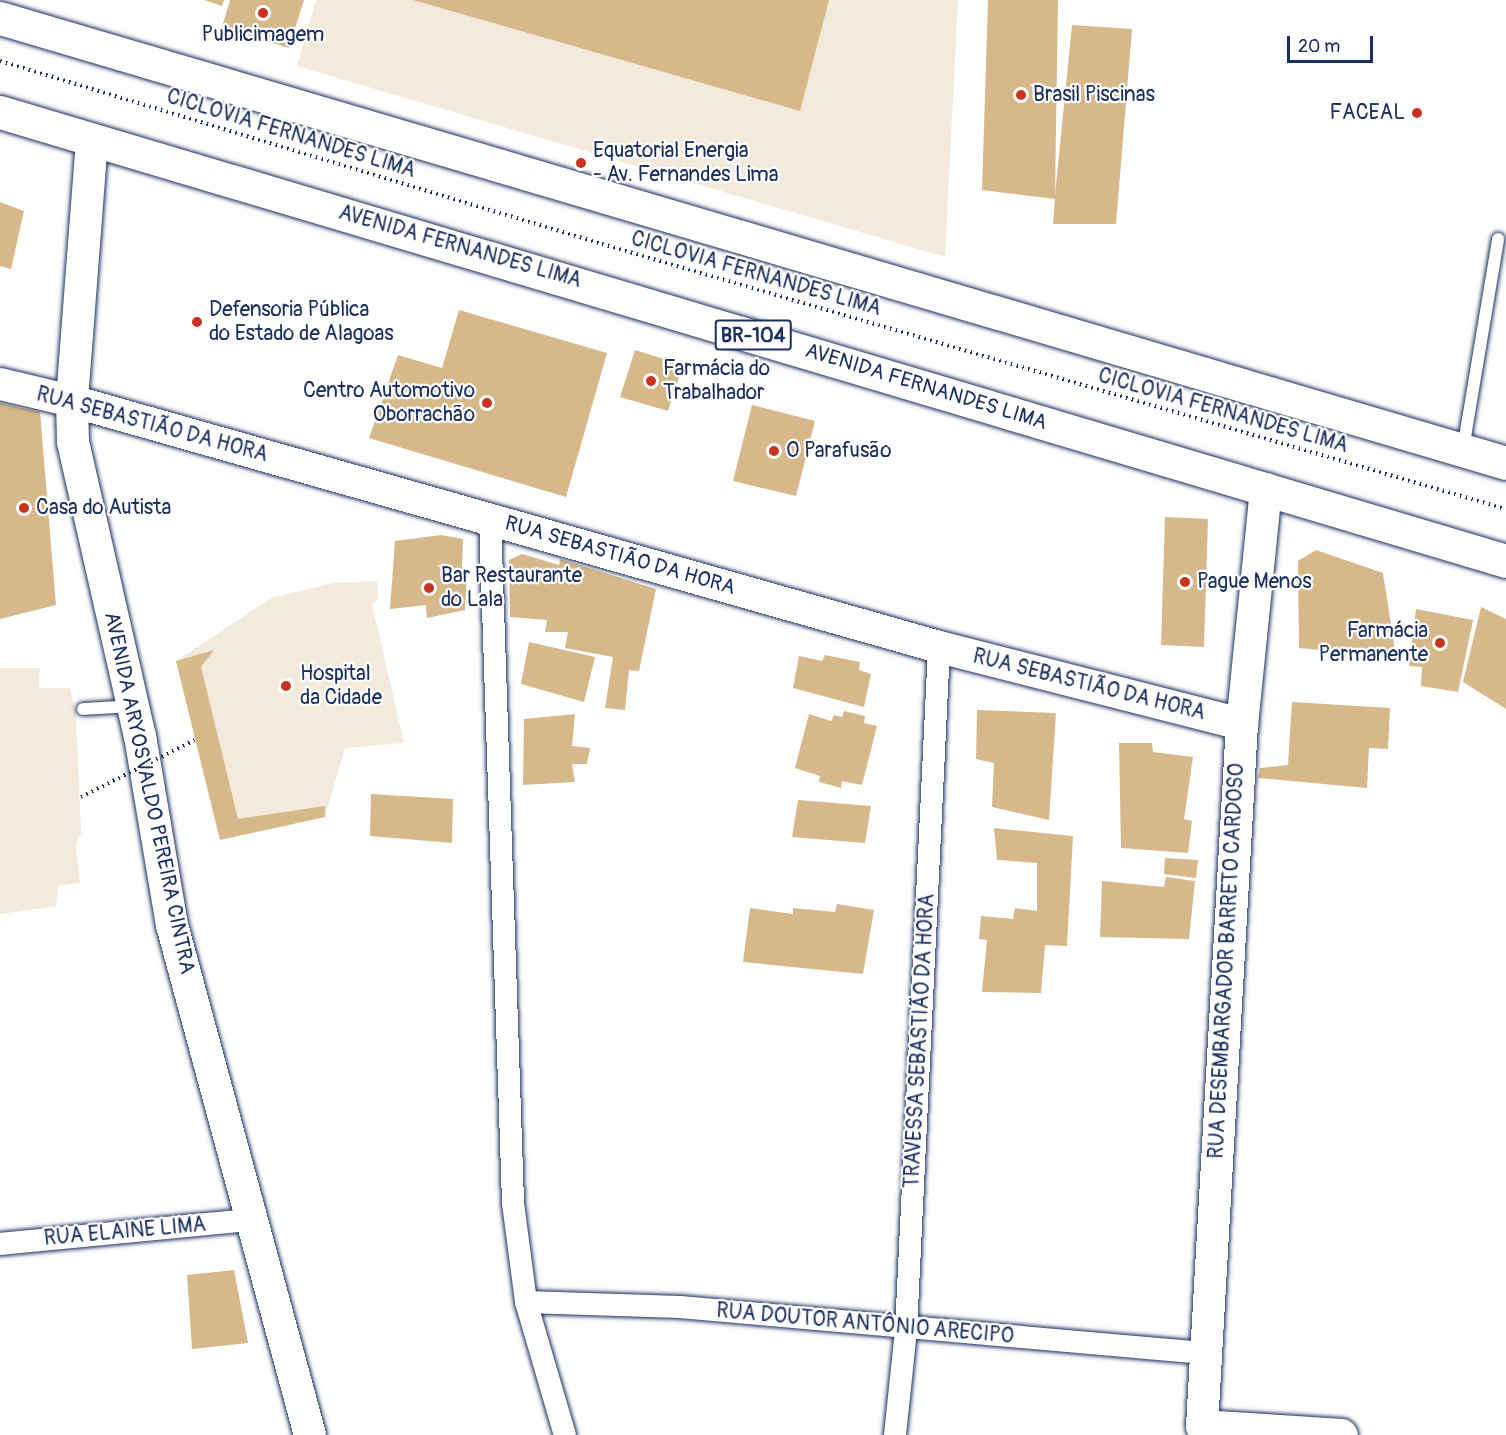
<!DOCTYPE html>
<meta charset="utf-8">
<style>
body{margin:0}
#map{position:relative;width:1506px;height:1435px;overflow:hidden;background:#fff;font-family:Pangolin,sans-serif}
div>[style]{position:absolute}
.built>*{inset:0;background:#f3eadc}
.building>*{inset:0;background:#d7b88a}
.path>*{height:4px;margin-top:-2px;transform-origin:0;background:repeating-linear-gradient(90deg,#1b2f5e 0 1.5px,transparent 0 6px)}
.roads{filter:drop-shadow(0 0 2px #1b2f5e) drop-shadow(0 0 2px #1b2f5e)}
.lane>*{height:12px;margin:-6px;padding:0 6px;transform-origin:6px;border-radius:6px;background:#fff}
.street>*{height:22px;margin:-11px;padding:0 11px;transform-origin:11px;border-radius:11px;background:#fff}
.secondary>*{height:32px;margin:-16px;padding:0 16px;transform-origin:16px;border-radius:16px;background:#fff}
.highway>*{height:33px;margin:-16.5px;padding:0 16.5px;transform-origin:16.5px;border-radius:16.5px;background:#fff}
.path-bridge>*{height:4px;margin-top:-2px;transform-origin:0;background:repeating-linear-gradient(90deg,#1b2f5e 0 1.5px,transparent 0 6px)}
.dots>*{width:16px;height:16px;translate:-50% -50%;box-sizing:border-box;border:3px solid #fff;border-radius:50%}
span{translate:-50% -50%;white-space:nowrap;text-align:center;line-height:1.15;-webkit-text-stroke:4.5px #fff;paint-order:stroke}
.shield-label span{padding:2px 4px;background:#fff;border:2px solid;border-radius:4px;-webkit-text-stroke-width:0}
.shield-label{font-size:20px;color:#1b2f5e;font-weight:700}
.poi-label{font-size:21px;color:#1b2f5e}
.left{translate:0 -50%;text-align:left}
.right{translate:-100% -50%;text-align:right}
.street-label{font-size:21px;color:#1b2f5e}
.scale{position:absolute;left:1287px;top:36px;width:86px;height:27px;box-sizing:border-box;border:3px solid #1b2f5e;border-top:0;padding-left:8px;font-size:18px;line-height:21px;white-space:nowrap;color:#1b2f5e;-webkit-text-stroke:4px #fff;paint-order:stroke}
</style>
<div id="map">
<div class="built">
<div style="clip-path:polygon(316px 0,958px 0,945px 257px,297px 66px)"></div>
<div style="clip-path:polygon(377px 581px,378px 599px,372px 604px,404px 743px,345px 748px,325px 817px,220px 840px,176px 661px,271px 598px,334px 583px)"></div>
<div style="clip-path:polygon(0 668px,40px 668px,39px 688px,70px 688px,76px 715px,81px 833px,76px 845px,80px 883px,58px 886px,56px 906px,0 914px)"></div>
</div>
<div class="building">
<div style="clip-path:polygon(204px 0,224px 0,222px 6px)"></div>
<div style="clip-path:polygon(230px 0,304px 0,289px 48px,222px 27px)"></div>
<div style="clip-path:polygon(413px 0,829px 0,800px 111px)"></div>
<div style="clip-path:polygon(988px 0,1058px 0,1055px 195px,1072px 25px,1132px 29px,1116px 224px,1053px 224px,1055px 199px,982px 190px)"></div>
<div style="clip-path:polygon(0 202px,24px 211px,11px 269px,0 266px)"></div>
<div style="clip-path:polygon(459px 310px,607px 353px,566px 497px,369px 438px,398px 355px,442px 368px)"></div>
<div style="clip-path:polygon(635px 350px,683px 365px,668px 411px,620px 397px)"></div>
<div style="clip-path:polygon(0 403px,40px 412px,56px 605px,0 619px)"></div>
<div style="clip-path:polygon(752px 405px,815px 421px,796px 496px,733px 481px)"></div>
<div style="clip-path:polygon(1165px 517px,1208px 519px,1204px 647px,1161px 645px)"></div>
<div style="clip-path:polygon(441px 535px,463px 539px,462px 567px,467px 570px,465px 610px,427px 618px,426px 605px,390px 609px,395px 541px)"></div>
<div style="clip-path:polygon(1316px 550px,1383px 573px,1396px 657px,1299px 648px,1298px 561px)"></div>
<div style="clip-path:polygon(522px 554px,559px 565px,560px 559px,656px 589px,639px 671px,629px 670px,625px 710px,605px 708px,613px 657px,565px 648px,568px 632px,545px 632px,547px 620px,510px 617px,509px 560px)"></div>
<div style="clip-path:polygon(1481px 607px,1506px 619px,1506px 709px,1463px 682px)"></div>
<div style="clip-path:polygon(1416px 609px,1473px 620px,1458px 692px,1421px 686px,1422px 667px,1409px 666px)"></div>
<div style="clip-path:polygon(529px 642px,595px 657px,584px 702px,521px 684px)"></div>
<div style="clip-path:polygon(214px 650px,201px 667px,238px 819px,325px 806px,325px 817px,220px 840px,176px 661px)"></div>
<div style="clip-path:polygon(825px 655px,860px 662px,859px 670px,871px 674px,864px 707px,793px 688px,799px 656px,822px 661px)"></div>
<div style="clip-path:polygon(1292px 702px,1390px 708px,1388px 749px,1369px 748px,1367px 788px,1258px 778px,1260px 768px,1288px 765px)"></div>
<div style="clip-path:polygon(977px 710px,1056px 713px,1049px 820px,992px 807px,994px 763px,976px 759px)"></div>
<div style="clip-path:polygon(844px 711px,865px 716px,864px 723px,877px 726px,862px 785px,842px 781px,841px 788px,819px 782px,820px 776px,795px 768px,809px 714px,831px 721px,834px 715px,842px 717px)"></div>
<div style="clip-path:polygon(575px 714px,572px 746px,590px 748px,587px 764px,572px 764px,575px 782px,523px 785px,524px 719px)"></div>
<div style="clip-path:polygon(1119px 743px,1152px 743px,1153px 752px,1193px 757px,1184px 819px,1192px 821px,1188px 853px,1121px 848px)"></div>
<div style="clip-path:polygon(371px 794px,453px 799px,452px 843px,370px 836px)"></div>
<div style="clip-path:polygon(798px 800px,871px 806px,865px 843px,792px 837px)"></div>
<div style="clip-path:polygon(994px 828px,1073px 836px,1067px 946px,1045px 945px,1041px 993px,982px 992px,987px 940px,979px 939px,981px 916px,1013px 919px,1015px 908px,1037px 911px,1037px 863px,997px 860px)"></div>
<div style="clip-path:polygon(1165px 858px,1198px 860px,1196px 878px,1164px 874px)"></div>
<div style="clip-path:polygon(1166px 877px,1195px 881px,1189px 939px,1100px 937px,1102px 881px,1164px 887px)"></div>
<div style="clip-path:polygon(837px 904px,874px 910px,863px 974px,743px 962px,750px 908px,793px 914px,793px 908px,835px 912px)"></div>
<div style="clip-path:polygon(234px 1270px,248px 1343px,192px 1349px,187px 1275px)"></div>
</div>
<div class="path">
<div style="left:0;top:61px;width:629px;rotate:16.91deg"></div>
<div style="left:602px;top:244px;width:942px;rotate:16.34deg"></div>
</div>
<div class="roads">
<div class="lane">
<div style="left:1463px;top:449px;width:213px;rotate:-80.5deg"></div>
<div style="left:83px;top:709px;width:49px;rotate:-3.5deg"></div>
</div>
<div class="street">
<div style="left:490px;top:519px;width:684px;rotate:88.07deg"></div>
<div style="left:513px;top:1203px;width:100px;rotate:82.5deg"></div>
<div style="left:526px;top:1302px;width:139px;rotate:73.7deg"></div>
<div style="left:0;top:1244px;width:252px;rotate:-5.5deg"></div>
<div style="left:526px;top:1302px;width:154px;rotate:1.9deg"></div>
<div style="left:680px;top:1307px;width:526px;rotate:5.02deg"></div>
<div style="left:895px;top:1435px;width:106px;rotate:-84deg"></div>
<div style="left:906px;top:1330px;width:684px;rotate:-87.23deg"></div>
</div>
<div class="secondary">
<div style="left:92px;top:140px;width:262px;rotate:94.4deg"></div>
<div style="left:72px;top:401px;width:41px;rotate:88.6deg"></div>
<div style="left:73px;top:442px;width:302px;rotate:77.2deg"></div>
<div style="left:140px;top:736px;width:192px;rotate:80.4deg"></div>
<div style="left:172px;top:925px;width:528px;rotate:74.86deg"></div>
<div style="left:0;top:384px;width:74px;rotate:13.3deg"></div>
<div style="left:72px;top:401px;width:901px;rotate:15.84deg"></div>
<div style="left:939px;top:647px;width:313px;rotate:14.3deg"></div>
<div style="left:1266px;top:489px;width:236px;rotate:95.8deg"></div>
<div style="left:1242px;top:724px;width:703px;rotate:93.26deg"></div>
<div style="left:1202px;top:1426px;width:140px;rotate:3.7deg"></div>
</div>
<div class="highway">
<div style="left:0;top:18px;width:1570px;rotate:16.46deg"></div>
<div style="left:0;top:112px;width:1572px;rotate:16.6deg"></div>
</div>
</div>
<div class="path-bridge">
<div style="left:81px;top:797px;width:127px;rotate:-26.6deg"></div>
</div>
<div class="dots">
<div style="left:263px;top:13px;background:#c8321e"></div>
<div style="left:1021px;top:95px;background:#c8321e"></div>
<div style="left:1417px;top:113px;background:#c8321e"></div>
<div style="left:581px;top:163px;background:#c8321e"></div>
<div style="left:197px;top:322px;background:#c8321e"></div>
<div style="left:651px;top:381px;background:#c8321e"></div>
<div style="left:487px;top:403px;background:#c8321e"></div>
<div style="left:774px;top:451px;background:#c8321e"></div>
<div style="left:24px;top:508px;background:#c8321e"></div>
<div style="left:1185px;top:582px;background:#c8321e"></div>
<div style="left:429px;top:588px;background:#c8321e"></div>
<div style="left:1440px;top:643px;background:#c8321e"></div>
<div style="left:286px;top:686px;background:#c8321e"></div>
</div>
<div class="shield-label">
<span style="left:753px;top:335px">BR-104</span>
</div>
<div class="poi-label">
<span style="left:263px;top:35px">Publicimagem</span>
<span class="left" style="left:1033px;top:95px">Brasil Piscinas</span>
<span class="right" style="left:1405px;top:113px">FACEAL</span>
<span class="left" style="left:593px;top:163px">Equatorial Energia<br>- Av. Fernandes Lima</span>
<span class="left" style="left:209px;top:322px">Defensoria Pública<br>do Estado de Alagoas</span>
<span class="left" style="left:663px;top:381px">Farmácia do<br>Trabalhador</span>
<span class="right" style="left:475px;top:403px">Centro Automotivo<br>Oborrachão</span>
<span class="left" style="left:786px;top:451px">O Parafusão</span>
<span class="left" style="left:36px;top:508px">Casa do Autista</span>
<span class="left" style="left:441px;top:588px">Bar Restaurante<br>do Lala</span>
<span class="left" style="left:1197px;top:582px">Pague Menos</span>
<span class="right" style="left:1428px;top:643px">Farmácia<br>Permanente</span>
<span class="left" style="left:300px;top:686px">Hospital<br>da Cidade</span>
</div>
<div class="street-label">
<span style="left:291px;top:134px;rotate:17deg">CICLOVIA FERNANDES LIMA</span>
<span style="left:460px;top:247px;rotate:16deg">AVENIDA FERNANDES LIMA</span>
<span style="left:756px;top:274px;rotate:16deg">CICLOVIA FERNANDES LIMA</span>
<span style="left:926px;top:387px;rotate:17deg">AVENIDA FERNANDES LIMA</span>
<span style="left:1223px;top:411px;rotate:16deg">CICLOVIA FERNANDES LIMA</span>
<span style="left:152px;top:425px;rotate:15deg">RUA SEBASTIÃO DA HORA</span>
<span style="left:620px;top:556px;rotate:16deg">RUA SEBASTIÃO DA HORA</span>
<span style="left:1089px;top:685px;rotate:14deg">RUA SEBASTIÃO DA HORA</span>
<span style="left:149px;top:793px;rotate:78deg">AVENIDA ARYOSVALDO PEREIRA CINTRA</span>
<span style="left:1227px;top:961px;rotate:-87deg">RUA DESEMBARGADOR BARRETO CARDOSO</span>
<span style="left:920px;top:1041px;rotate:-87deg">TRAVESSA SEBASTIÃO DA HORA</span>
<span style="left:125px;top:1232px;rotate:-5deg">RUA ELAINE LIMA</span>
<span style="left:865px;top:1324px;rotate:5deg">RUA DOUTOR ANTÔNIO ARECIPO</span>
</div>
<div class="scale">20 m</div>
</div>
